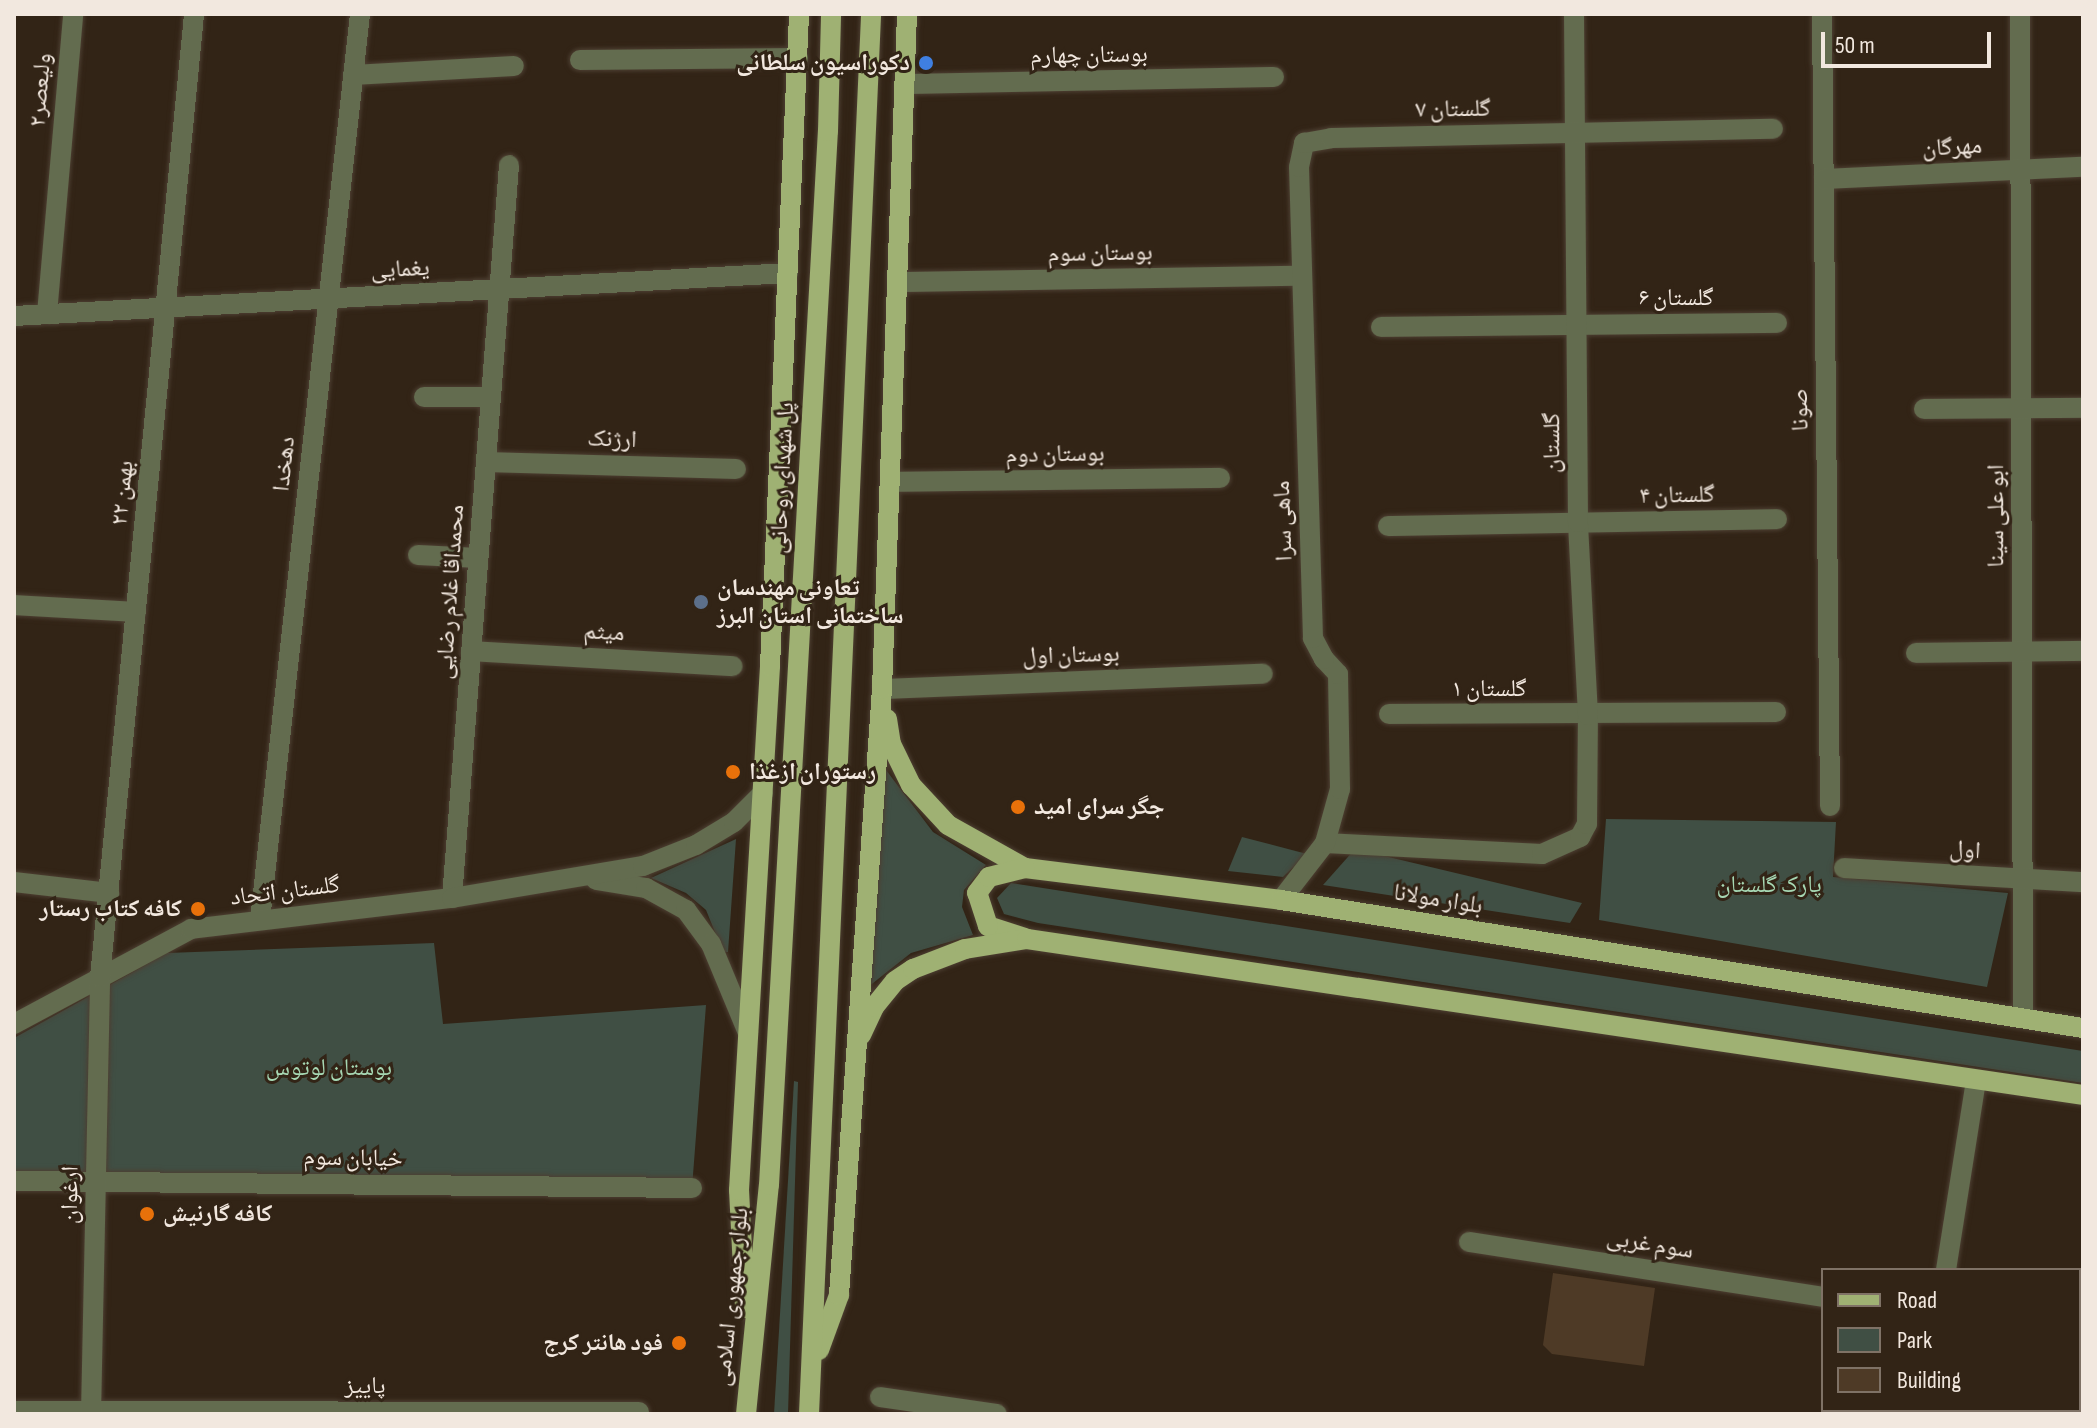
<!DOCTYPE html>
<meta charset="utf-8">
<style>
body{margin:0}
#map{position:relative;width:2097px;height:1428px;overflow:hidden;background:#322416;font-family:"Sofia Sans Condensed","Noto Naskh Arabic",sans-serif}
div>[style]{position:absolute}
.green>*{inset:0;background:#404f44}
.building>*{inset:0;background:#4e3a26}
.roads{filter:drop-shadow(0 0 2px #4d3f32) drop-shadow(0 0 2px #4d3f32)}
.minor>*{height:20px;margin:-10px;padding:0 10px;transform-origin:10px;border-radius:10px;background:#636c4f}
.major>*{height:20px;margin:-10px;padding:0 10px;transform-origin:10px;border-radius:10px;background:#9fb173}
.dots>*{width:22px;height:22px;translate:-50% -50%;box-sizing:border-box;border:4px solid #322416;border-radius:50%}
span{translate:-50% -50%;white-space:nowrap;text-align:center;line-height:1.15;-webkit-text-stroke:6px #322416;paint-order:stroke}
.street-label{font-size:24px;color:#f2e8df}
.poi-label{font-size:24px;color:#f2e8df;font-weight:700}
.right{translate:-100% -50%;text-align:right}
.left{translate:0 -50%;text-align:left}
.park-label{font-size:24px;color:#a6d7b3}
.frame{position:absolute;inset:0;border:16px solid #f2e8df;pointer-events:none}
.legend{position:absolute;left:1821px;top:1268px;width:260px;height:144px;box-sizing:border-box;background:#322416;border:2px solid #7f7266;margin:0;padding:10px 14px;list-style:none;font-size:24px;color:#f2e8df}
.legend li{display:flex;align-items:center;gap:16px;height:40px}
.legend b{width:40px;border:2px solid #7f7266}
.scale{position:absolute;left:1821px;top:32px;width:170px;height:36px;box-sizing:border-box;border:4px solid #f2e8df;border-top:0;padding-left:10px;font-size:24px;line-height:28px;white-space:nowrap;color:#f2e8df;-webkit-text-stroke:6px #322416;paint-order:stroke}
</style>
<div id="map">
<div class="green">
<div style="clip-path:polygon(883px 766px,933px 832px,986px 865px,964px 890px,962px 907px,973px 935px,911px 953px,868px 987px)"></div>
<div style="clip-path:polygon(1606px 819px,1836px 822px,1833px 877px,2008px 893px,1987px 987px,1599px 920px)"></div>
<div style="clip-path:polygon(1242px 837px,1307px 854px,1283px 877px,1228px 871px)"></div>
<div style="clip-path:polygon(736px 839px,728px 952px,723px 952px,706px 910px,686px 893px,651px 878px)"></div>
<div style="clip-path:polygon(1355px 849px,1582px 903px,1570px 923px,1323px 885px)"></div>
<div style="clip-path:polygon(1011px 883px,2083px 1051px,2083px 1083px,1038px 923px,1004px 914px,997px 898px)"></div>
<div style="clip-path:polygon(434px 943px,443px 1024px,706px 1005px,692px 1188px,14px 1191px,14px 1038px,167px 953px)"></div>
<div style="clip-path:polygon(794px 1081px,798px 1082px,788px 1414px,774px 1414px)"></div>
</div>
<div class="building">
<div style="clip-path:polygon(1553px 1273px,1655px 1288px,1644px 1366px,1552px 1354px,1543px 1345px)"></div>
</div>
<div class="roads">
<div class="minor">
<div style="left:1822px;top:14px;width:792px;rotate:89.42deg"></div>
<div style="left:2020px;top:14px;width:1004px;rotate:89.83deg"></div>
<div style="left:580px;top:60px;width:218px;rotate:-0.5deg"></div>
<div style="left:353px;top:75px;width:161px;rotate:-3.2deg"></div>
<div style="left:905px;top:84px;width:369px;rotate:-1.1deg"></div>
<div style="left:1824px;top:179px;width:259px;rotate:-2.7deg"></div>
<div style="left:898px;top:282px;width:404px;rotate:-0.9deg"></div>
<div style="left:47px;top:314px;width:301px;rotate:-85deg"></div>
<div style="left:14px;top:316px;width:775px;rotate:-3.18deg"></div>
<div style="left:1381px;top:327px;width:396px;rotate:-0.6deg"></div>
<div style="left:424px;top:397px;width:67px"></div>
<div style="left:1924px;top:409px;width:159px;rotate:-0.4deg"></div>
<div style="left:486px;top:462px;width:250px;rotate:1.6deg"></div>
<div style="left:890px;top:482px;width:330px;rotate:-0.7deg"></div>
<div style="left:1388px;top:526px;width:389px;rotate:-1deg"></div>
<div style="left:418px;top:555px;width:60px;rotate:2.9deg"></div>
<div style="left:14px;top:605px;width:122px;rotate:3.3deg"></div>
<div style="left:471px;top:651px;width:262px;rotate:3.3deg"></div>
<div style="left:1916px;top:653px;width:167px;rotate:-0.7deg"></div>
<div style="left:882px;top:689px;width:381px;rotate:-2.3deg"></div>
<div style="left:1389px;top:714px;width:387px;rotate:-0.3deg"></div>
<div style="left:1325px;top:843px;width:217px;rotate:2.9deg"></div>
<div style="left:1542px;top:854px;width:42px;rotate:-24.1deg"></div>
<div style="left:1580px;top:837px;width:15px;rotate:-62deg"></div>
<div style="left:1587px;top:824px;width:109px;rotate:-89.5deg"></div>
<div style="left:1588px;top:715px;width:193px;rotate:-93deg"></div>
<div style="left:1578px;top:522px;width:508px;rotate:-90.45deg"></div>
<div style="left:1844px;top:868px;width:239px;rotate:3.4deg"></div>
<div style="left:596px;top:880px;width:51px;rotate:9.1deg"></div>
<div style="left:646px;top:888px;width:46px;rotate:28.8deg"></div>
<div style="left:686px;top:910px;width:42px;rotate:53.7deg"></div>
<div style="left:711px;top:944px;width:96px;rotate:67.4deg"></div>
<div style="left:14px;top:882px;width:96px;rotate:6.6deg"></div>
<div style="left:452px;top:898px;width:735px;rotate:-85.55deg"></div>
<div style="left:1281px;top:900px;width:72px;rotate:-52.3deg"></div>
<div style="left:1325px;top:843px;width:56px;rotate:-74.5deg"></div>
<div style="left:1340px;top:789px;width:115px;rotate:-91deg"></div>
<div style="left:1338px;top:674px;width:21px;rotate:-133deg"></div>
<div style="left:1324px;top:659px;width:24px;rotate:-118deg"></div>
<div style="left:1313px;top:638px;width:471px;rotate:-91.7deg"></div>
<div style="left:1299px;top:167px;width:25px;rotate:-78deg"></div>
<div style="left:1304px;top:143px;width:27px;rotate:-10deg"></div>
<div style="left:1331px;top:138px;width:442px;rotate:-1.2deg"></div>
<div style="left:260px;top:920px;width:912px;rotate:-83.7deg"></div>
<div style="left:14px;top:1024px;width:201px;rotate:-28.2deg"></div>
<div style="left:191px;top:929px;width:263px;rotate:-6.8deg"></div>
<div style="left:452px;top:898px;width:194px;rotate:-9.5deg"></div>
<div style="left:643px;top:866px;width:57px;rotate:-21.6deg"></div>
<div style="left:696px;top:845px;width:44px;rotate:-31.2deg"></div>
<div style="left:734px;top:822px;width:41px;rotate:-45deg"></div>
<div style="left:14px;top:1181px;width:678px;rotate:0.59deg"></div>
<div style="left:1469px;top:1242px;width:358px;rotate:8.8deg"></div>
<div style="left:1946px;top:1270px;width:192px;rotate:-81deg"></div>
<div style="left:2079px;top:1335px;width:4px;rotate:14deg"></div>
<div style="left:880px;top:1397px;width:118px;rotate:8.3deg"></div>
<div style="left:14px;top:1411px;width:625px;rotate:0.09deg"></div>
<div style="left:91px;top:1414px;width:437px;rotate:-88.8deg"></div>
<div style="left:100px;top:977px;width:968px;rotate:-84.42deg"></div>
<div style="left:1924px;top:1414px;width:4px;rotate:-76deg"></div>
</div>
<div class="major">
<div style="left:887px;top:719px;width:25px;rotate:81deg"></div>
<div style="left:891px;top:744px;width:46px;rotate:64deg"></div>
<div style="left:911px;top:785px;width:54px;rotate:47.2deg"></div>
<div style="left:948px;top:825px;width:88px;rotate:29.2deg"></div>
<div style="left:1025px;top:868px;width:258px;rotate:7.1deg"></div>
<div style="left:1281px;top:900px;width:812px;rotate:9.07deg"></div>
<div style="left:1025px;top:938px;width:39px;rotate:-162deg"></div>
<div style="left:988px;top:926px;width:35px;rotate:-108deg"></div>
<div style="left:977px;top:893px;width:20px;rotate:-53deg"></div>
<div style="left:989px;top:877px;width:37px;rotate:-14deg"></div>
<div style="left:861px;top:1035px;width:31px;rotate:-65deg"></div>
<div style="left:874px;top:1007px;width:33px;rotate:-51deg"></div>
<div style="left:895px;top:981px;width:22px;rotate:-34deg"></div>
<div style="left:913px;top:969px;width:56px;rotate:-21deg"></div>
<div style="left:965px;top:949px;width:63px;rotate:-9.2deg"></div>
<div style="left:1027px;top:939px;width:1067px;rotate:8.4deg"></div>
<div style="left:745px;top:1308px;width:118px;rotate:-92.9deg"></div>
<div style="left:739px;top:1190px;width:525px;rotate:-86.61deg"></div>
<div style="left:770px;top:666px;width:653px;rotate:-87.45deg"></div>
<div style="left:819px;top:1350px;width:59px;rotate:-70deg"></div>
<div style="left:839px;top:1295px;width:608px;rotate:-85.94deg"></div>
<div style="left:882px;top:689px;width:675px;rotate:-87.88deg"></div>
<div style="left:746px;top:1414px;width:230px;rotate:-84.3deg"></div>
<div style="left:769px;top:1185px;width:1056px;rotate:-86.8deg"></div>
<div style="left:828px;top:131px;width:117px;rotate:-88.5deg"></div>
<div style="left:809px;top:1414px;width:1401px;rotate:-87.46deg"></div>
</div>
</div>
<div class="dots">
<div style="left:926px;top:63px;background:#3f7fe0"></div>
<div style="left:701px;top:602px;background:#5c6f8a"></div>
<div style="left:733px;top:772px;background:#e8710a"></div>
<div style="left:1018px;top:807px;background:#e8710a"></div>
<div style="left:198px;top:909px;background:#e8710a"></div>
<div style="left:147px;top:1214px;background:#e8710a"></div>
<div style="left:679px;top:1343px;background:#e8710a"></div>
</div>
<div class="street-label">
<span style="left:1089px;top:55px;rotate:-1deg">بوستان چهارم</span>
<span style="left:40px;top:90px;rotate:-85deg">ولیعصر۲</span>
<span style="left:1453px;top:109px;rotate:-1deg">گلستان ۷</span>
<span style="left:1952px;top:147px;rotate:-3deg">مهرگان</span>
<span style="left:1100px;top:253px;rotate:-1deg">بوستان سوم</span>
<span style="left:400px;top:269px;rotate:-3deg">یغمایی</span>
<span style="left:1676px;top:298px">گلستان ۶</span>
<span style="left:1800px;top:410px;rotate:-91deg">صونا</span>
<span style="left:612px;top:439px;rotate:2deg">ارژنک</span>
<span style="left:1552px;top:443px;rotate:-90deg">گلستان</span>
<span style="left:1055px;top:454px;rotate:-1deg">بوستان دوم</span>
<span style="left:284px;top:464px;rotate:-84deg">دهخدا</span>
<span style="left:782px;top:478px;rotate:-87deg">پل شهدای روحانی</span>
<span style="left:122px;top:493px;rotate:-84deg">۲۲ بهمن</span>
<span style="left:1677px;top:495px;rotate:-1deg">گلستان ۴</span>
<span style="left:1996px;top:516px;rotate:-90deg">ابو علی سینا</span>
<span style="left:1283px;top:521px;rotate:-92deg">ماهی سرا</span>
<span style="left:450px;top:592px;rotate:-86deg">محمداقا غلام رضایی</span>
<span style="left:604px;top:632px;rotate:3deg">میثم</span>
<span style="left:1071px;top:655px;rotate:-2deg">بوستان اول</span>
<span style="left:1489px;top:689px">گلستان ۱</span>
<span style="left:1965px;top:850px;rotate:4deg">اول</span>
<span style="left:285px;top:891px;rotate:-7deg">گلستان اتحاد</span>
<span style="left:1438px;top:899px;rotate:9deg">بلوار مولانا</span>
<span style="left:353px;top:1158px;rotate:1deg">خیابان سوم</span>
<span style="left:70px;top:1195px;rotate:-89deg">ارغوان</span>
<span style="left:1650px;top:1244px;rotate:9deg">سوم غربی</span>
<span style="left:731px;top:1297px;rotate:-84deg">بلوار جمهوری اسلامی</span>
<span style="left:365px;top:1386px">پاییز</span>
</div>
<div class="poi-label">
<span class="right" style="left:910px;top:63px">دکوراسیون سلطانی</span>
<span class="left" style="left:717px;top:602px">تعاونی مهندسان<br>ساختمانی استان البرز</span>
<span class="left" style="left:749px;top:772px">رستوران ازغذا</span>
<span class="left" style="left:1034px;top:807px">جگر سرای امید</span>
<span class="right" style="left:182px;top:909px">کافه کتاب رستار</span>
<span class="left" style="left:163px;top:1214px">کافه گارنیش</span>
<span class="right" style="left:663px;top:1343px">فود هانتر کرج</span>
</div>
<div class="park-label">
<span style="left:1769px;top:885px">پارک گلستان</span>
<span style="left:329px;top:1068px">بوستان لوتوس</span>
</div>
<div class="frame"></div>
<ul class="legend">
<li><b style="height:10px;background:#9fb173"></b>Road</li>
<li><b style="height:22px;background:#404f44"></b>Park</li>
<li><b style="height:22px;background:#4e3a26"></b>Building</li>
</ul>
<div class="scale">50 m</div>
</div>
